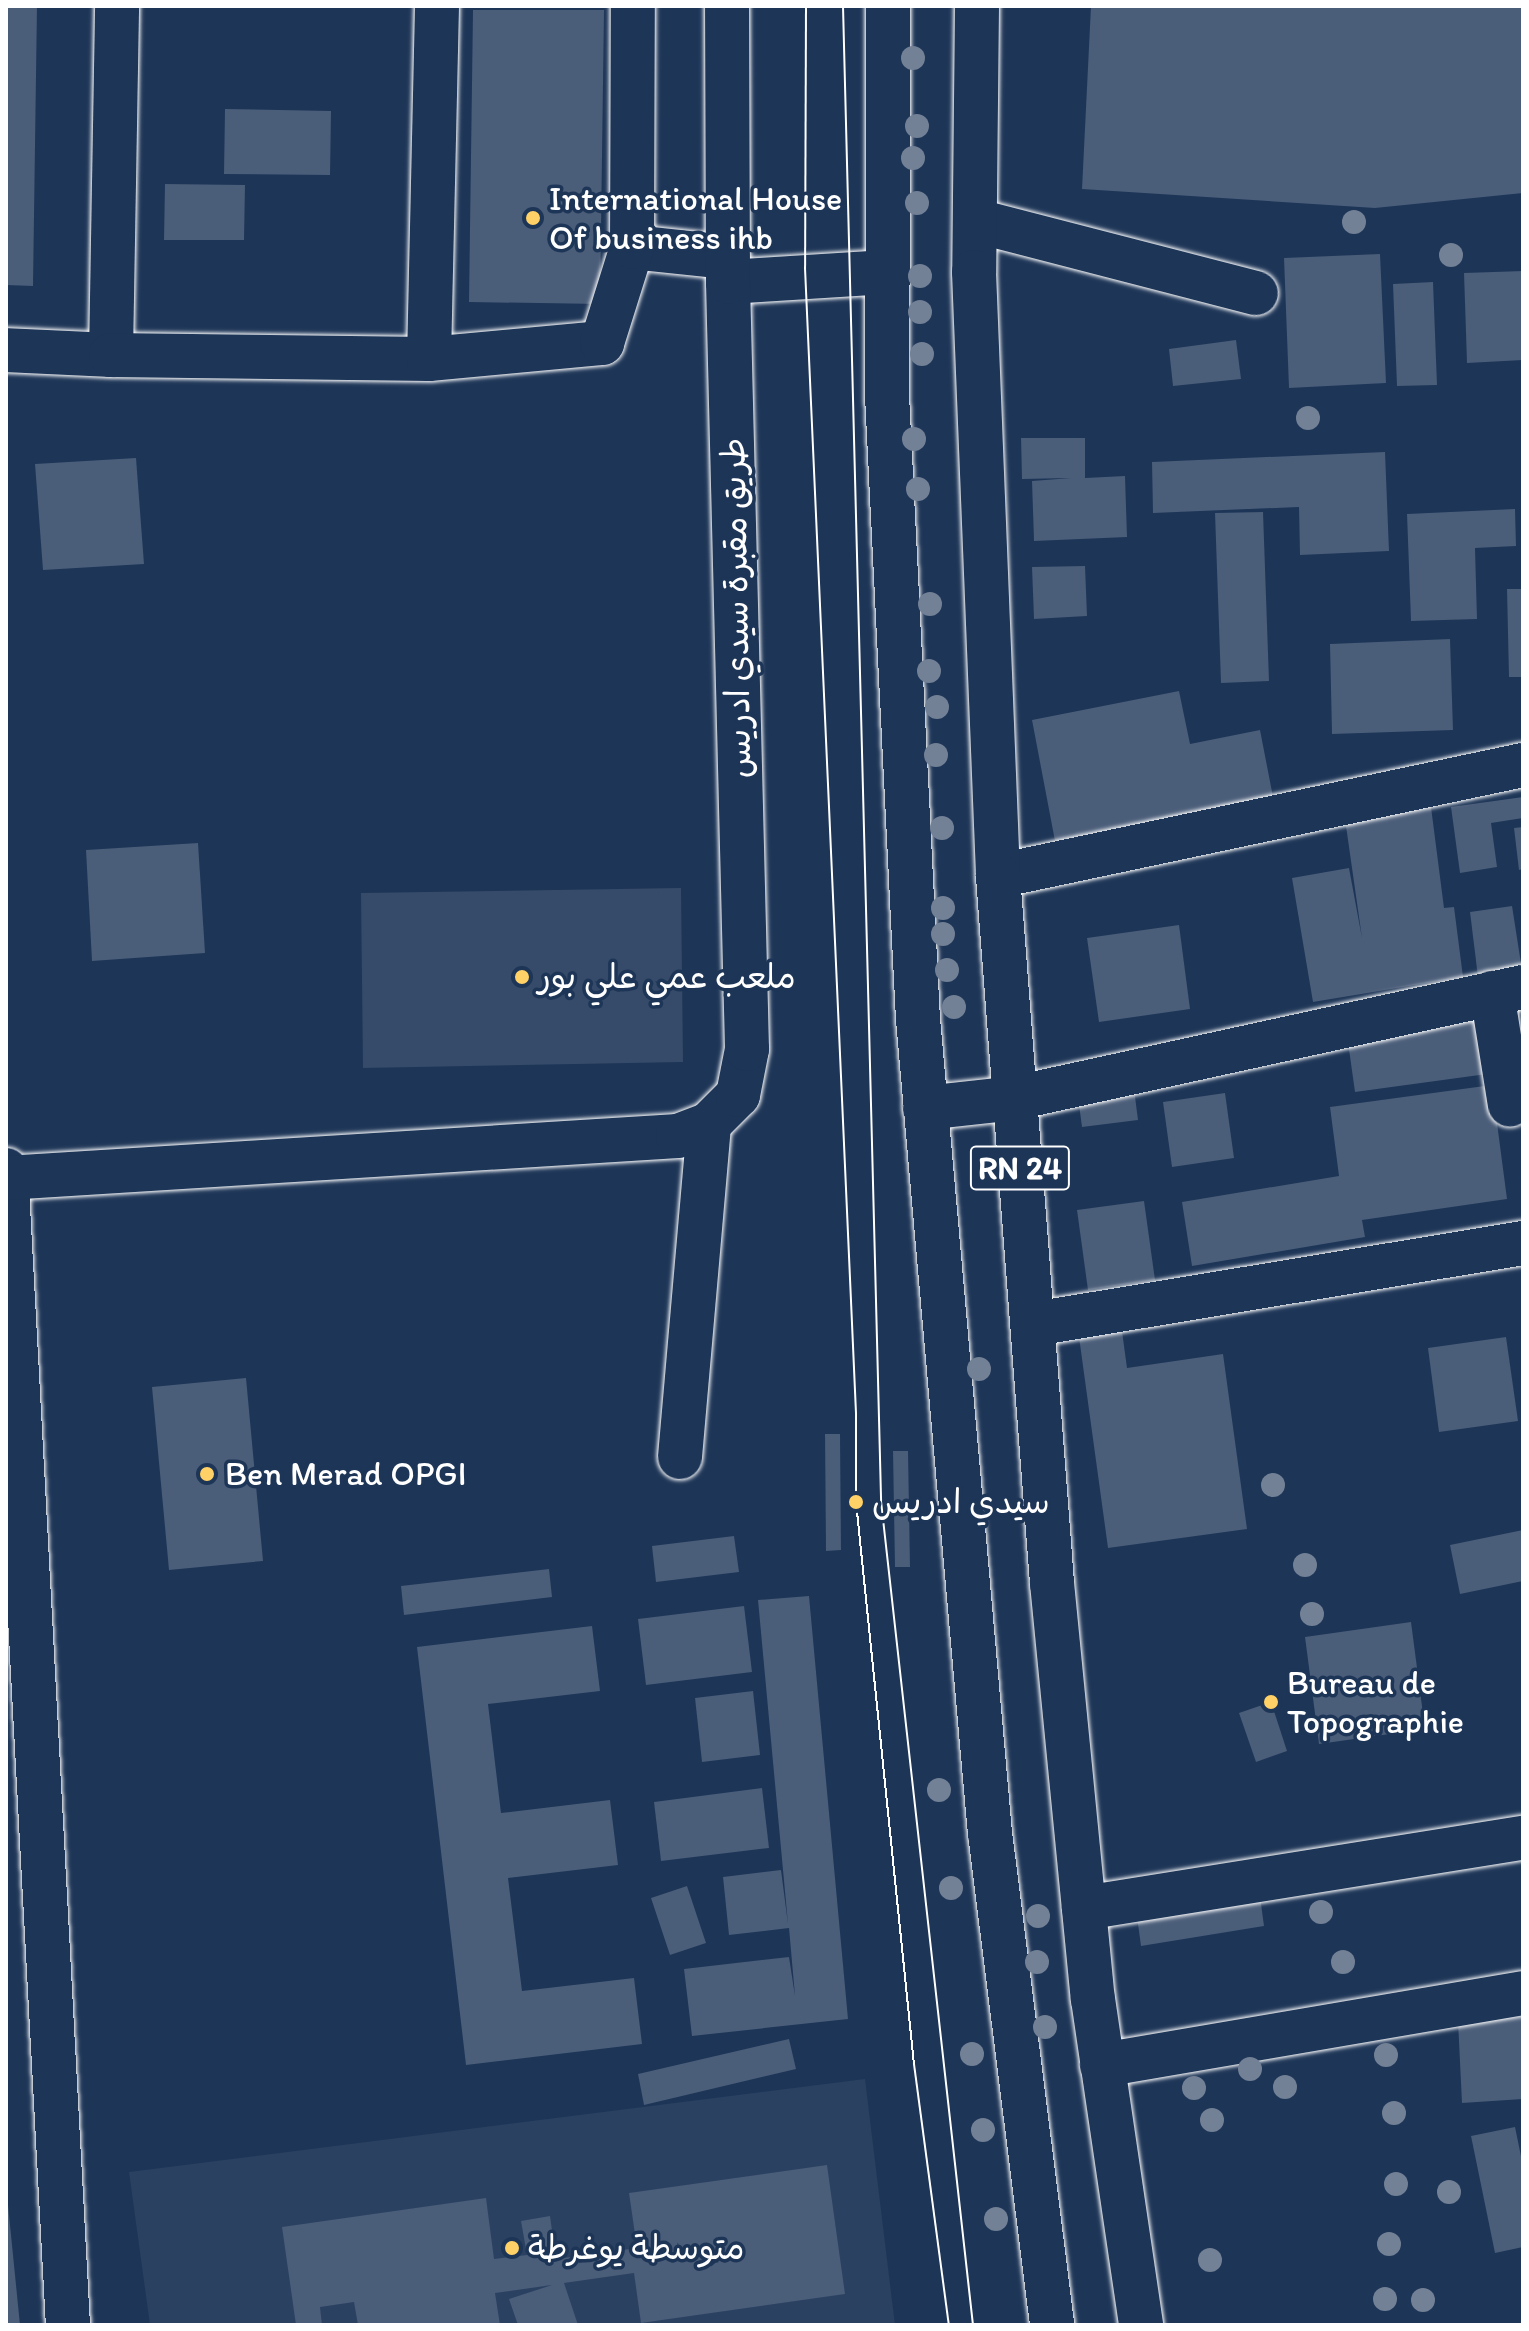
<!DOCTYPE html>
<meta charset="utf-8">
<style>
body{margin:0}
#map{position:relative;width:1529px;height:2331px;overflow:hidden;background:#1d3557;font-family:Itim,"Playpen Sans Arabic",sans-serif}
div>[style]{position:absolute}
.built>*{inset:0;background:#2a4161}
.green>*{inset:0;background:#364b69}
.building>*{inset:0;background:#4a5d79}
.roads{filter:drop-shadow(0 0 2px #fff) drop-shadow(0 0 2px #fff)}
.minor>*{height:44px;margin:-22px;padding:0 22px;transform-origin:22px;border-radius:22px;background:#1d3557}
.major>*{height:44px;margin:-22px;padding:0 22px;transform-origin:22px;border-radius:22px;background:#1d3557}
.tram>*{height:2px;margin:-1px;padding:0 1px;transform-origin:1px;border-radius:1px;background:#fff}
.trees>*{width:24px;height:24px;margin:-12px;border-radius:50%;background:#738196}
.dots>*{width:22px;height:22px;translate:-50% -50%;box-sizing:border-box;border:4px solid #1d3557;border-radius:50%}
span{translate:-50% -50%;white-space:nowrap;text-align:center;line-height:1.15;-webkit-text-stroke:7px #1d3557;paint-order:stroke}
.shield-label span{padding:2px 6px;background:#1d3557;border:2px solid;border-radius:6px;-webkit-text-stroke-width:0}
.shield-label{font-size:32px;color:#fff;font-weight:700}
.poi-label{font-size:34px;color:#fff}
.left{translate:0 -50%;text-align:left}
.street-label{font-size:34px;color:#fff}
.frame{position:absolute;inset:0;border:8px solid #fff;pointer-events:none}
</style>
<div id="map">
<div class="built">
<div style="clip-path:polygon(865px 2079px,895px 2325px,150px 2325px,129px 2172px)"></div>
</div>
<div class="green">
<div style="clip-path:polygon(681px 888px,683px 1062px,363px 1068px,361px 893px)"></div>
</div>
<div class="building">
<div style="clip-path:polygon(6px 6px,37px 6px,33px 286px,6px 285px)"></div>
<div style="clip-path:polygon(1091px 6px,1523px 6px,1523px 193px,1375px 208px,1082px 189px)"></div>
<div style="clip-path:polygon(473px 10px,604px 10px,600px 304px,469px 302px)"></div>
<div style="clip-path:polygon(225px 109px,331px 111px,330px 175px,224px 174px)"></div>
<div style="clip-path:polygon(165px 184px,245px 185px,244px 240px,164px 240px)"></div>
<div style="clip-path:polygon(1380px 254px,1386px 383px,1289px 388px,1284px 258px)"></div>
<div style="clip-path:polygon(1523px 271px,1523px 360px,1467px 363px,1464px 273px)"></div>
<div style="clip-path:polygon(1433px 282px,1437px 385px,1397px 386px,1393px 284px)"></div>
<div style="clip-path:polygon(1236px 340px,1241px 379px,1173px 386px,1169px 349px)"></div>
<div style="clip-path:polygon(1021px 438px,1085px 438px,1085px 478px,1125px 476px,1127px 537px,1034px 541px,1032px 481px,1071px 478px,1022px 479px)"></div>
<div style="clip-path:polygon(1385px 452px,1389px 551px,1300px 555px,1299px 507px,1153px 513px,1152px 462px)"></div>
<div style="clip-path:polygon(136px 458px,144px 564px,43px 570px,35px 464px)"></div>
<div style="clip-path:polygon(1515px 509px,1516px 546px,1475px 548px,1477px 619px,1411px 621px,1407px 514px)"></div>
<div style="clip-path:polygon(1263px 512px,1269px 681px,1221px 683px,1215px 513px)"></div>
<div style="clip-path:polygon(1085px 566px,1087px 616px,1034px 619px,1032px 567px)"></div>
<div style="clip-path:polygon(1507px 589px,1523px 589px,1523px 677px,1509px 677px)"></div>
<div style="clip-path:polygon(1450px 639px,1453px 730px,1332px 734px,1330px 644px)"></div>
<div style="clip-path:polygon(1179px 691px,1190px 744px,1260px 730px,1273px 797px,1055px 841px,1032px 720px)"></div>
<div style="clip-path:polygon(1523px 797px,1523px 818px,1491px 823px,1497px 867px,1460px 873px,1451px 807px)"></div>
<div style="clip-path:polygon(1431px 807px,1444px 908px,1454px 907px,1463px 977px,1313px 1002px,1292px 878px,1349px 868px,1362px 938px,1345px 819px)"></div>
<div style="clip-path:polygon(1523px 827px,1523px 869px,1519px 870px,1514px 828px)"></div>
<div style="clip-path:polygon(198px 843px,205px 953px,92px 961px,86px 850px)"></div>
<div style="clip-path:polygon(1512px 906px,1522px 970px,1478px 977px,1470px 912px)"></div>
<div style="clip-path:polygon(1179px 925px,1190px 1009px,1099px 1022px,1087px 938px)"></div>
<div style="clip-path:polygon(1479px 1017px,1487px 1074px,1355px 1092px,1347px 1035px)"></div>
<div style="clip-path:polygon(1492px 1085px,1507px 1199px,1362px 1220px,1365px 1237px,1192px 1266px,1182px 1202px,1339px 1176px,1330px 1107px)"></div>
<div style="clip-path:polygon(1134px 1089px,1138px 1120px,1082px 1127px,1078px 1097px)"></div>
<div style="clip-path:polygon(1225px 1093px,1234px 1158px,1172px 1167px,1163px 1102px)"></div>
<div style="clip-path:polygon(1144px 1201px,1155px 1280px,1088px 1290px,1077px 1210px)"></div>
<div style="clip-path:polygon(1122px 1331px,1127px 1368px,1223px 1354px,1247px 1529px,1108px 1548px,1079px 1337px)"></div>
<div style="clip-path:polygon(1506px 1337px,1518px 1421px,1439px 1432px,1428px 1348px)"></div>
<div style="clip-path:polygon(246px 1378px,263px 1561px,169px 1570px,152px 1387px)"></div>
<div style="clip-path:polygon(825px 1434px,840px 1434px,841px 1550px,826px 1551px)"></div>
<div style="clip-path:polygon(893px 1451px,908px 1451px,910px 1567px,895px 1567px)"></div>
<div style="clip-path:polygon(1523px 1530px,1523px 1581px,1460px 1594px,1450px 1545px)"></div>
<div style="clip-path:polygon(734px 1536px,739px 1572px,656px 1582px,652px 1546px)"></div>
<div style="clip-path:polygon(549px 1569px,552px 1597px,404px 1615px,401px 1586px)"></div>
<div style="clip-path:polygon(809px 1596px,848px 2019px,692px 2036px,684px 1969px,789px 1957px,795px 1996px,789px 1928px,729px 1935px,723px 1877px,781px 1870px,788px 1924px,758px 1600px)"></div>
<div style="clip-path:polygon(744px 1606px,752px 1672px,646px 1685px,638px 1619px)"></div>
<div style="clip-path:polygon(1411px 1622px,1425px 1729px,1319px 1744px,1305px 1637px)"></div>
<div style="clip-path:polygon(592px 1626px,600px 1691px,488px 1704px,501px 1813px,610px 1800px,618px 1865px,508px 1878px,522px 1991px,634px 1978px,642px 2044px,466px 2065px,417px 1647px)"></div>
<div style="clip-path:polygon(753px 1691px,760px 1755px,702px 1762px,695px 1698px)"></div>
<div style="clip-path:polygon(1271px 1702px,1287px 1751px,1256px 1762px,1239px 1713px)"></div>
<div style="clip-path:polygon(762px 1788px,769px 1848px,661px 1861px,654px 1802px)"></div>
<div style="clip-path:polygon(687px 1886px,706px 1943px,670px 1955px,651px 1898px)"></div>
<div style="clip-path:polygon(1259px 1889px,1264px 1926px,1141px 1946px,1136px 1909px)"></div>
<div style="clip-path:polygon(1523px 2017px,1523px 2099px,1462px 2103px,1458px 2021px)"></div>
<div style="clip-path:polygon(789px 2039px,796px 2069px,644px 2105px,638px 2074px)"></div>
<div style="clip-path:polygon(1515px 2127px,1523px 2166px,1523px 2247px,1495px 2253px,1471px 2136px)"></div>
<div style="clip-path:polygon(827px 2165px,845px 2294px,641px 2323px,634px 2273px,564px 2283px,578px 2325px,518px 2325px,509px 2299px,552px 2285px,495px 2293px,500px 2325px,358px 2325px,354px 2302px,320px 2307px,322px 2325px,296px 2325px,282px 2227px,486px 2198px,494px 2259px,527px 2255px,521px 2221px,550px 2216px,556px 2259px,637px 2248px,629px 2193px)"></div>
<div style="clip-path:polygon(6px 2205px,8px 2205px,20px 2325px,6px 2325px)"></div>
</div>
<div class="roads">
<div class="minor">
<div style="left:977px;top:221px;width:288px;rotate:14.5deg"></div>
<div style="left:632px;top:247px;width:96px;rotate:6deg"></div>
<div style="left:728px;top:282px;width:159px;rotate:-3.6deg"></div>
<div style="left:6px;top:350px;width:105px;rotate:2.7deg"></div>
<div style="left:111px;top:355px;width:349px;rotate:-89deg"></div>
<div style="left:111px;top:355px;width:318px;rotate:0.7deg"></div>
<div style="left:429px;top:359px;width:174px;rotate:-5.3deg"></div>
<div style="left:602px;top:343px;width:101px;rotate:-72.6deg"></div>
<div style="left:632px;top:247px;width:241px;rotate:-89.8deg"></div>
<div style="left:429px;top:359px;width:353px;rotate:-88.7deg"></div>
<div style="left:998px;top:876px;width:537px;rotate:-11.94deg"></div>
<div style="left:1492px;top:993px;width:113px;rotate:80.9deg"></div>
<div style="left:925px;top:1108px;width:91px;rotate:-6.3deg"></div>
<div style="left:1015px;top:1098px;width:520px;rotate:-12.33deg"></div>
<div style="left:6px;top:1170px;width:1157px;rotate:86.93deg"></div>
<div style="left:6px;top:1178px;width:673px;rotate:-3.58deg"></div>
<div style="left:678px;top:1136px;width:33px;rotate:-21deg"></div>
<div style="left:709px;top:1124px;width:41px;rotate:-45deg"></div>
<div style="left:738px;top:1095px;width:47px;rotate:-78.9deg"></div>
<div style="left:747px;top:1049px;width:767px;rotate:-91.42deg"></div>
<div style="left:728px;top:282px;width:276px;rotate:-90.2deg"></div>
<div style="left:1034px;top:1324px;width:496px;rotate:-9.4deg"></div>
<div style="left:680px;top:1457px;width:334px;rotate:-85deg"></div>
<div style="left:1084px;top:1908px;width:445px;rotate:-9.1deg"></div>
<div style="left:1102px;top:2065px;width:427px;rotate:-9.7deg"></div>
</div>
<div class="major">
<div style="left:888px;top:6px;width:389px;rotate:90.1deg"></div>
<div style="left:887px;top:395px;width:625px;rotate:87.16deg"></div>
<div style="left:918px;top:1019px;width:817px;rotate:84.95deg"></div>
<div style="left:990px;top:1833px;width:496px;rotate:82.8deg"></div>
<div style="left:977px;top:6px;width:266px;rotate:90.6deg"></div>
<div style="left:974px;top:272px;width:604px;rotate:87.72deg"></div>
<div style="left:998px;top:876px;width:709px;rotate:85.63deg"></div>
<div style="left:1052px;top:1583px;width:418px;rotate:84.4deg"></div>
<div style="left:1093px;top:1999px;width:330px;rotate:81.6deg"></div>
</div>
</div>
<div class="tram">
<div style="left:806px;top:6px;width:262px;rotate:90.2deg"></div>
<div style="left:805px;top:268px;width:1147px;rotate:87.45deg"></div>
<div style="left:856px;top:1414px;width:88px;rotate:90deg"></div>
<div style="left:856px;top:1502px;width:565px;rotate:84.11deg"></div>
<div style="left:914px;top:2064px;width:263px;rotate:82.4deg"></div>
<div style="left:843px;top:6px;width:1495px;rotate:88.54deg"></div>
<div style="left:881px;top:1501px;width:829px;rotate:83.63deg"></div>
</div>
<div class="trees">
<div style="left:913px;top:58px"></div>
<div style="left:917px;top:126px"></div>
<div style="left:913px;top:158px"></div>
<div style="left:917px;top:203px"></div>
<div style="left:1354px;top:222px"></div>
<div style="left:1451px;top:255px"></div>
<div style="left:920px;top:276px"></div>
<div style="left:920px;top:312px"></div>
<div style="left:922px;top:354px"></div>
<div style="left:1308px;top:418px"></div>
<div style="left:914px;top:439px"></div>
<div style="left:918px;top:489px"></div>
<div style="left:930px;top:604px"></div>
<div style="left:929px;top:671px"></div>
<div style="left:937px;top:707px"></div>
<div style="left:936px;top:755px"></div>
<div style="left:942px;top:828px"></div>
<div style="left:943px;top:908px"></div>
<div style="left:943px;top:934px"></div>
<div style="left:947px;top:970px"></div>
<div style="left:954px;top:1007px"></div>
<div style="left:979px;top:1369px"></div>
<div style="left:1273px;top:1485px"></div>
<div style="left:1305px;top:1565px"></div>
<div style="left:1312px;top:1614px"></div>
<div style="left:939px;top:1790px"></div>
<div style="left:951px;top:1888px"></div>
<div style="left:1321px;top:1912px"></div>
<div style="left:1038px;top:1916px"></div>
<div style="left:1037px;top:1962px"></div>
<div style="left:1343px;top:1962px"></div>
<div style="left:1045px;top:2027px"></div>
<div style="left:972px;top:2054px"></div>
<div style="left:1386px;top:2055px"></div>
<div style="left:1250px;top:2069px"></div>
<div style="left:1285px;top:2087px"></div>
<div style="left:1194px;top:2088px"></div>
<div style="left:1394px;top:2113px"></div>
<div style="left:1212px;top:2120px"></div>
<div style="left:983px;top:2130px"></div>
<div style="left:1396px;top:2184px"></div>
<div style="left:1449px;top:2192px"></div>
<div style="left:996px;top:2219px"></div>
<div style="left:1389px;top:2244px"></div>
<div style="left:1210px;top:2260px"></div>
<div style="left:1385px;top:2299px"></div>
<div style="left:1423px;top:2300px"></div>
</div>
<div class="dots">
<div style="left:533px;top:218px;background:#ffd166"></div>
<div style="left:522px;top:977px;background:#ffd166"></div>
<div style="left:207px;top:1474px;background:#ffd166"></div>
<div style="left:856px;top:1502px;background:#ffd166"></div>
<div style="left:1271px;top:1702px;background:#ffd166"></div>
<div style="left:512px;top:2248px;background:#ffd166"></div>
</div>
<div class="shield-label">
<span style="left:1020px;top:1168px">RN 24</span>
</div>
<div class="poi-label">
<span class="left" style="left:549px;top:218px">International House<br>Of business ihb</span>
<span class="left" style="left:538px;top:977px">ملعب عمي علي بور</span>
<span class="left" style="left:225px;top:1474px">Ben Merad OPGI</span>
<span class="left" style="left:872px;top:1502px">سيدي ادريس</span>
<span class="left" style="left:1287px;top:1702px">Bureau de<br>Topographie</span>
<span class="left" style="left:528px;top:2248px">متوسطة يوغرطة</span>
</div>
<div class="street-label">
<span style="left:736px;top:608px;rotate:-91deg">طريق مقبرة سيدي ادريس</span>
</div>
<div class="frame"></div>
</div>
